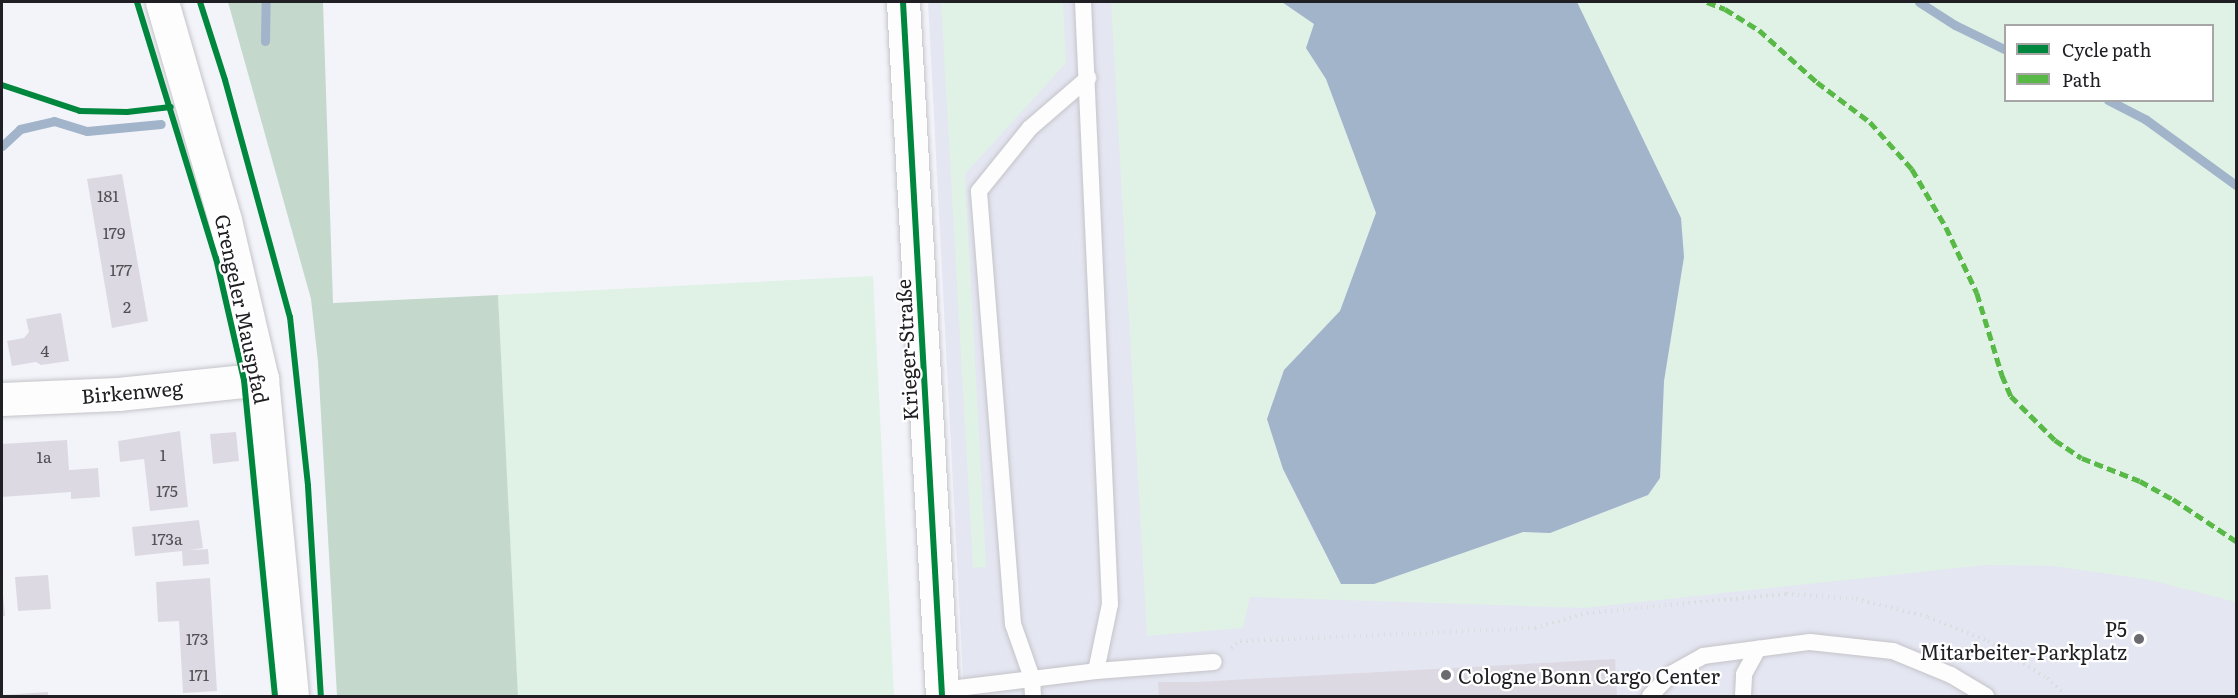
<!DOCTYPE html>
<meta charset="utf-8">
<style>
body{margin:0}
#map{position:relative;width:2238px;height:698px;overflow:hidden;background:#f3f4fa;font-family:Literata,serif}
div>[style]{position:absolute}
.built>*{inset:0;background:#e4e6f2}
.green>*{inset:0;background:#e0f1e6}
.forest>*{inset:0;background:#c5d8cc}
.water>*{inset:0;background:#a2b4ca}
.stream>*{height:9px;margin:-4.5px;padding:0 4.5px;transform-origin:4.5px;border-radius:4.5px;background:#a2b4ca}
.building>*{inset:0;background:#ddd9e2}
.path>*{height:4px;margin-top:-2px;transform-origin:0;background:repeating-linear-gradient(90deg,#dcdddf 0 1.5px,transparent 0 6px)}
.roads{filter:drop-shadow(0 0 2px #c4c4c8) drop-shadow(0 0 2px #c4c4c8)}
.service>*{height:16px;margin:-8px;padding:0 8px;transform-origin:8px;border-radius:8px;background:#fdfdfe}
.minor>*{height:33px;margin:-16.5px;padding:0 16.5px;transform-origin:16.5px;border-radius:16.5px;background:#fdfdfe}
.secondary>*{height:33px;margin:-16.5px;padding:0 16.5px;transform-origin:16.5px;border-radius:16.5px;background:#fdfdfe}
.quiet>*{height:4.5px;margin-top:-2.25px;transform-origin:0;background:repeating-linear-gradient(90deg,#58b947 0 9px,transparent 0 13.5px)}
.cycleway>*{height:6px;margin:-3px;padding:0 3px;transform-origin:3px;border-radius:3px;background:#00873e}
.dots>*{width:16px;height:16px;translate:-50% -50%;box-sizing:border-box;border:3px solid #fff;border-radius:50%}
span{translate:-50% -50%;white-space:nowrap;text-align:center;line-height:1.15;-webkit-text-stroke:4.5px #fff;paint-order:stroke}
.number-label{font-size:16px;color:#525156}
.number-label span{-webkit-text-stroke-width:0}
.street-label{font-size:20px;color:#202024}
.poi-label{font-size:20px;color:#202024}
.right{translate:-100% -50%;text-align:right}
.left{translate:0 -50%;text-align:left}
.frame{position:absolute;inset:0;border:3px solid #202024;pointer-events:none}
.legend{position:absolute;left:2004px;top:24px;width:210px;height:78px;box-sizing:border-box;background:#fff;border:2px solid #a6a6a7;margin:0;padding:8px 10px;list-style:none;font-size:18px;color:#202024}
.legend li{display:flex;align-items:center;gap:12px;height:30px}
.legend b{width:30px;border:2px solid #a6a6a7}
</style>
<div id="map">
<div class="built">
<div style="clip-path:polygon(evenodd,928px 2px,2236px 2px,2236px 696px,964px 696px,928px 2px,2006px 26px,2212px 26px,2212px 100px,2006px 100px,2006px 26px)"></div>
</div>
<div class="green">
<div style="clip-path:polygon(941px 2px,1063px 2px,1066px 63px,965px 174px,986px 567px,973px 568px)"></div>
<div style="clip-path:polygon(evenodd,1111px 2px,1282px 2px,1314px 24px,1306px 48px,1326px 79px,1376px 213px,1340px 311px,1284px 370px,1267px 419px,1283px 469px,1318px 541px,1374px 584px,1523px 532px,1550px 533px,1648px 495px,1660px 478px,1664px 381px,1684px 257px,1681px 218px,1577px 2px,2236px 2px,2236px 602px,2150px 580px,2054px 566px,1986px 565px,1584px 608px,1250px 597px,1243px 628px,1147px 636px,1111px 2px,2006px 26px,2212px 26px,2212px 100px,2006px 100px,2006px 26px)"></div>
<div style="clip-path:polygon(873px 276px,894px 696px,518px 696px,498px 295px)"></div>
</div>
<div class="forest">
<div style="clip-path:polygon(228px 2px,323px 2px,333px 303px,498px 295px,518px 696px,337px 696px,318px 362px,311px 299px)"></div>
</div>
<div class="water">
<div style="clip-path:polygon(1282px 2px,1577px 2px,1681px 218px,1684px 257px,1664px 381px,1660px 478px,1648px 495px,1550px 533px,1523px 532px,1374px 584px,1341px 584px,1283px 469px,1267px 419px,1284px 370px,1340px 311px,1376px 213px,1326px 79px,1306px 48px,1314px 24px)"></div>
</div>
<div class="stream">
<div style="left:1919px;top:2px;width:43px;rotate:32.6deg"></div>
<div style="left:1955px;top:25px;width:57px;rotate:26.1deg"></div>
<div style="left:265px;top:41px;width:39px;rotate:-89deg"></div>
<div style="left:2108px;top:100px;width:42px;rotate:27.2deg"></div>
<div style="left:2145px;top:119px;width:112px;rotate:36deg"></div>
<div style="left:2px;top:146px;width:25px;rotate:-43deg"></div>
<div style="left:20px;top:129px;width:35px;rotate:-13deg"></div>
<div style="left:54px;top:121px;width:34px;rotate:17deg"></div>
<div style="left:87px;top:131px;width:74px;rotate:-5.4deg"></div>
</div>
<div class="building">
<div style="clip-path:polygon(122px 174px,148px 321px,112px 328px,87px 179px)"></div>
<div style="clip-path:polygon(61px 313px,69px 361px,41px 365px,36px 362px,12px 366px,7px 341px,24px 338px,29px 332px,26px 319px)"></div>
<div style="clip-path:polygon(180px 431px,188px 507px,150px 511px,144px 459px,120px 462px,118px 441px)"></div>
<div style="clip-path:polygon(236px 432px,239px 461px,213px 464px,210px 434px)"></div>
<div style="clip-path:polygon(67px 440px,69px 470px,98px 468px,100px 497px,71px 499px,71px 492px,2px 497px,2px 444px)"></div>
<div style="clip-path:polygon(199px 520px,203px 548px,189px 550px,208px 549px,209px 564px,183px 566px,182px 551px,135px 556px,132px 527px)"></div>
<div style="clip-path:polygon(48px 575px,51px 609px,18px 611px,15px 577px)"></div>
<div style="clip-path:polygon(210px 578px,217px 691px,183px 693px,179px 621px,158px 622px,156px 582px)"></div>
<div style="clip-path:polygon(2px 584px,5px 616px,2px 616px)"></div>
<div style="clip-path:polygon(1615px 659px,1617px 696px,1159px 696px,1158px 682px,1196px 682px)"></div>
<div style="clip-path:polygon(48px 692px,48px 696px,2px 696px,2px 695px)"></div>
</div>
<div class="path">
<div style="left:1231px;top:648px;width:11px;rotate:-38deg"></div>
<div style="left:1240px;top:641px;width:295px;rotate:-2.5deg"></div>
<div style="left:1535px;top:628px;width:54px;rotate:-16.1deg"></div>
<div style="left:1587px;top:613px;width:200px;rotate:-5.5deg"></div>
<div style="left:1786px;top:594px;width:70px;rotate:4.1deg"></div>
<div style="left:1856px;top:599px;width:74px;rotate:14deg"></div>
<div style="left:1928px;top:617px;width:65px;rotate:21.8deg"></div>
<div style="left:1988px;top:641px;width:70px;rotate:32.1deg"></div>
<div style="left:2047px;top:678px;width:21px;rotate:43deg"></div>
</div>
<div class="roads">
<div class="service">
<div style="left:1083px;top:2px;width:603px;rotate:87.43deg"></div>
<div style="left:1110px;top:604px;width:68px;rotate:101.8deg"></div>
<div style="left:942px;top:690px;width:155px;rotate:-7deg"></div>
<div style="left:1096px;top:671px;width:118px;rotate:-4.4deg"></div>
<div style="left:1033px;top:696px;width:18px;rotate:-93deg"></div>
<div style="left:1032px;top:678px;width:57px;rotate:-109.4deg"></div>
<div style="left:1013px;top:624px;width:434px;rotate:-94.5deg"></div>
<div style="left:979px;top:191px;width:81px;rotate:-51deg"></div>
<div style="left:1030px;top:128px;width:77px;rotate:-40.8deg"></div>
<div style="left:1650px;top:696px;width:30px;rotate:-46deg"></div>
<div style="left:1671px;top:674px;width:37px;rotate:-29deg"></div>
<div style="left:1703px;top:656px;width:108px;rotate:-7.5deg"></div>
<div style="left:1810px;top:642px;width:83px;rotate:6.2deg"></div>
<div style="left:1893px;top:651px;width:63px;rotate:22.5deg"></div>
<div style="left:1951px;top:675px;width:41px;rotate:31deg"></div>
<div style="left:1743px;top:696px;width:22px;rotate:-87deg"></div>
<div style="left:1744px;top:674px;width:29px;rotate:-61deg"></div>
</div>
<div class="minor">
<div style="left:903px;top:2px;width:695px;rotate:86.78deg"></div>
<div style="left:2px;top:399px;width:116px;rotate:-2.5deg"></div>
<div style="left:118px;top:394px;width:145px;rotate:-5.9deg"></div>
</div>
<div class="secondary">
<div style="left:162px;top:2px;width:227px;rotate:73.9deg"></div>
<div style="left:225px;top:220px;width:163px;rotate:76.9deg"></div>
<div style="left:262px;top:379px;width:318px;rotate:84.6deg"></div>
</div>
</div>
<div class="quiet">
<div style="left:1707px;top:2px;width:19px;rotate:21deg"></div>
<div style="left:1725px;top:9px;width:40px;rotate:32deg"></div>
<div style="left:1759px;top:30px;width:78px;rotate:41.9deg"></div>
<div style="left:1817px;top:82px;width:66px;rotate:37deg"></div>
<div style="left:1870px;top:122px;width:63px;rotate:48.2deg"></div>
<div style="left:1912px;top:169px;width:67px;rotate:59.6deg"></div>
<div style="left:1946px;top:227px;width:73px;rotate:64.8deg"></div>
<div style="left:1977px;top:293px;width:86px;rotate:73deg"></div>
<div style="left:2002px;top:375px;width:23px;rotate:67deg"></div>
<div style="left:2011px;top:396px;width:62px;rotate:45deg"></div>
<div style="left:2055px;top:440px;width:32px;rotate:34deg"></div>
<div style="left:2082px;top:458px;width:62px;rotate:21.6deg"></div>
<div style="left:2140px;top:481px;width:38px;rotate:29deg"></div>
<div style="left:2173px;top:499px;width:76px;rotate:33.7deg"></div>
</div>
<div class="cycleway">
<div style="left:137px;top:2px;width:268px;rotate:72.9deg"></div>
<div style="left:216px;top:258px;width:125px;rotate:77.1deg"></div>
<div style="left:244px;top:380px;width:318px;rotate:84.4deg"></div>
<div style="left:200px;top:2px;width:82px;rotate:72.2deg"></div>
<div style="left:225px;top:80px;width:246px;rotate:74.7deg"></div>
<div style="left:290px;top:317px;width:170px;rotate:83.9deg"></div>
<div style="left:308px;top:486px;width:210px;rotate:86.5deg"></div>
<div style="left:903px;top:2px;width:695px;rotate:86.78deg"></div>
<div style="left:2px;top:85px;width:82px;rotate:18.4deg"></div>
<div style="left:80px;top:111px;width:47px;rotate:1.2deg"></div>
<div style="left:127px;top:112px;width:44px;rotate:-6.5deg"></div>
</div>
<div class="dots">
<div style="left:2139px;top:639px;background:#6a6a6f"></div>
<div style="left:1446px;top:675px;background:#6a6a6f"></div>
</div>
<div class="number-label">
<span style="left:108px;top:195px">181</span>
<span style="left:114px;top:232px">179</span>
<span style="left:121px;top:269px">177</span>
<span style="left:127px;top:306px">2</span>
<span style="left:45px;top:350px">4</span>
<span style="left:163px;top:454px">1</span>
<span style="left:44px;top:456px">1a</span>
<span style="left:167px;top:490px">175</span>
<span style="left:167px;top:538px">173a</span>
<span style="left:197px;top:638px">173</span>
<span style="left:199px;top:674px">171</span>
</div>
<div class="street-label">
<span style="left:243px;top:309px;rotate:78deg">Grengeler Mauspfad</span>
<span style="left:906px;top:350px;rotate:-93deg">Krieger-Straße</span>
<span style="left:132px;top:391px;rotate:-5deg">Birkenweg</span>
</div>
<div class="poi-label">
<span class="right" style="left:2127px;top:640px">P5<br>Mitarbeiter-Parkplatz</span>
<span class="left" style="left:1458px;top:675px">Cologne Bonn Cargo Center</span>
</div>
<div class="frame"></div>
<ul class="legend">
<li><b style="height:8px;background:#00873e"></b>Cycle path</li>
<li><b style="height:8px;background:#58b947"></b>Path</li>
</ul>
</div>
